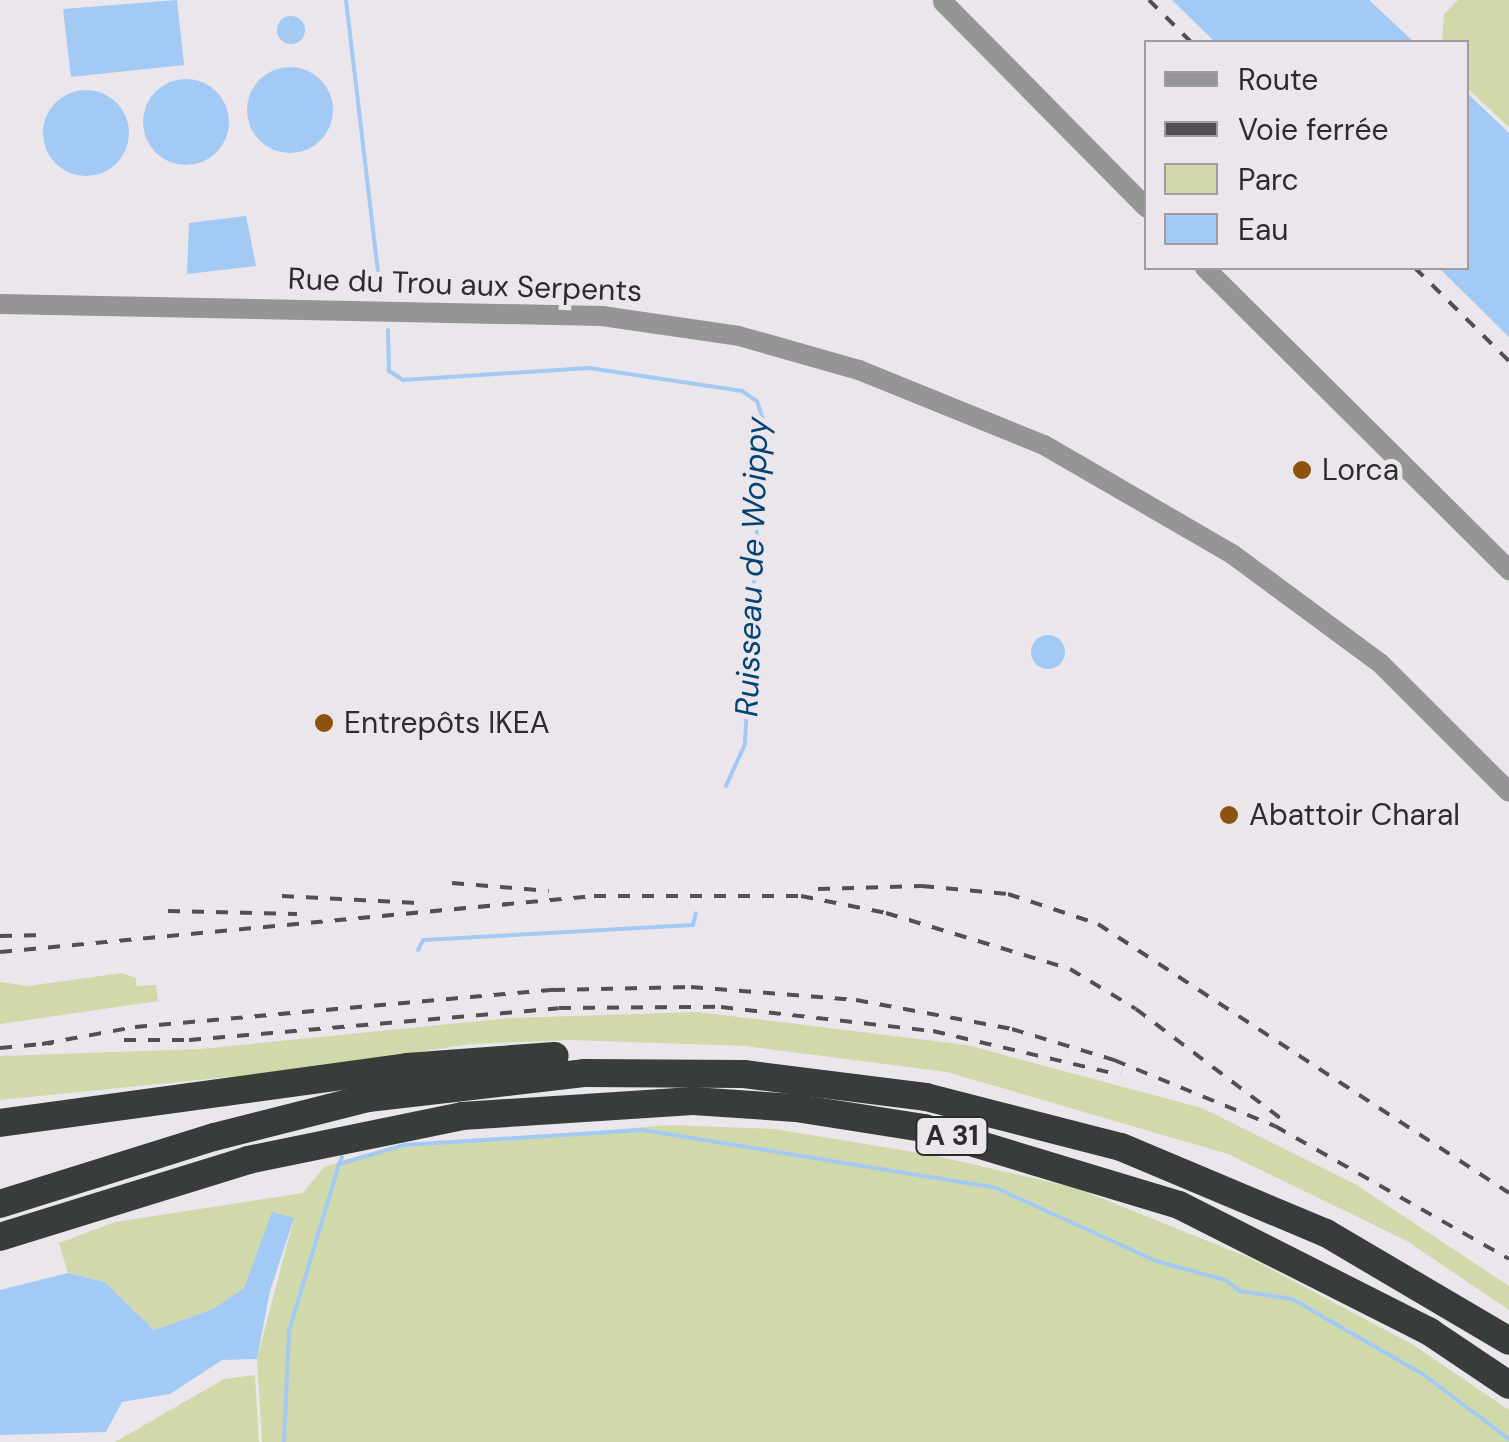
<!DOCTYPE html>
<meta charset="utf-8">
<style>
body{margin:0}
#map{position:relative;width:1509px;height:1442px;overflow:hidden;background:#ebe6eb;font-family:"DM Sans",sans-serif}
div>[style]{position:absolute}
.green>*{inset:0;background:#d1d9ab}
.water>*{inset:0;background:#a2caf4}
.round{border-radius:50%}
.stream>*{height:4px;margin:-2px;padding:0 2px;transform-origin:2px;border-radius:2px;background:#a2caf4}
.minor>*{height:20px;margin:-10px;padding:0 10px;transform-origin:10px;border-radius:10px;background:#949694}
.highway>*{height:28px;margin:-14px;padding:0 14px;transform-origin:14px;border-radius:14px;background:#393d3a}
.rail>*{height:4px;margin-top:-2px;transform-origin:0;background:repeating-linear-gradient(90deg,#514f51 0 12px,transparent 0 24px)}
.dots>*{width:28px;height:28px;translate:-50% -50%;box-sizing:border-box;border:5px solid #ebe6eb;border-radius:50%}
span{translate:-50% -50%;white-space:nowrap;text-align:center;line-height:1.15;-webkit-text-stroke:10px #ebe6eb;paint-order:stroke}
.shield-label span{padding:2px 8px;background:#ebe6eb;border:2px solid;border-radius:8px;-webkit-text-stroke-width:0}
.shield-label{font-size:28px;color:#2d2b2d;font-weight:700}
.street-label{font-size:30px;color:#2d2b2d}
.poi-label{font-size:30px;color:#2d2b2d}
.left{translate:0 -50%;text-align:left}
.water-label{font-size:32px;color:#014375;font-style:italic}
.legend{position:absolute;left:1144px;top:40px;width:325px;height:230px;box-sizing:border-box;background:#ebe6eb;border:2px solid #9f9b9f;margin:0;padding:12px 18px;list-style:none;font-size:30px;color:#2d2b2d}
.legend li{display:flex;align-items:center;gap:20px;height:50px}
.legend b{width:50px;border:2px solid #9f9b9f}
</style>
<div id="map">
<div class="green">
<div style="clip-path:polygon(1458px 0,1509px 0,1509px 127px,1467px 88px,1466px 42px,1442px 42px,1444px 14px)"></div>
<div style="clip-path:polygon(122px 973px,136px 978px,136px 986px,156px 985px,158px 1001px,0 1024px,0 982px,28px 986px)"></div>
<div style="clip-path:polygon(698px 1012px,967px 1045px,1202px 1108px,1355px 1184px,1509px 1286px,1509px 1310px,1407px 1241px,1228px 1154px,947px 1072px,745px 1046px,569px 1040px,471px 1044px,289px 1071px,0 1100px,0 1056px,200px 1049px,510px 1018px)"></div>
<div style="clip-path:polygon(669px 1125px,775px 1129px,932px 1155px,1076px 1188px,1250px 1258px,1412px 1344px,1509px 1410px,1509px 1442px,262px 1442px,257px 1359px,294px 1218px,258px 1253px,244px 1288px,213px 1309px,154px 1330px,105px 1282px,68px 1273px,59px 1243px,115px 1222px,303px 1193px,324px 1167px,383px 1149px)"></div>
<div style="clip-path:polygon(255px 1375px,259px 1442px,115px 1442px,224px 1379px)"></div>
</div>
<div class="water">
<div style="clip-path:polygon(177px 0,184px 65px,71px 77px,63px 9px)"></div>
<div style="clip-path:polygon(1172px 0,1369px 0,1414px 42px,1215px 42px)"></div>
<div class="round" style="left:277px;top:16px;width:28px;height:28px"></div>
<div class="round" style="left:247px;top:67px;width:86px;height:86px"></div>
<div class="round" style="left:143px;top:79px;width:86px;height:86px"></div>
<div class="round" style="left:43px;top:90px;width:86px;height:86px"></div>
<div style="clip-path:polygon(1467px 93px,1509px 133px,1509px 337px,1439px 268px,1466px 268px)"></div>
<div style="clip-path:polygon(246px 216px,256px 266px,187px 274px,189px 223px)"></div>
<div class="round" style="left:1031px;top:635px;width:34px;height:34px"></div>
<div style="clip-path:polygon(272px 1212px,294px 1218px,270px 1291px,257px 1359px,222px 1360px,170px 1394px,122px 1402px,106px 1432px,0 1435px,0 1290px,68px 1273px,105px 1282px,154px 1330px,213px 1309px,244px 1288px)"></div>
</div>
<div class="stream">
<div style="left:346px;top:0;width:291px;rotate:83.3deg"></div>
<div style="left:388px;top:330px;width:41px;rotate:88.6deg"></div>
<div style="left:389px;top:371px;width:17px;rotate:33deg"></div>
<div style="left:403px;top:380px;width:186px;rotate:-3.7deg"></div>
<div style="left:589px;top:368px;width:155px;rotate:8.5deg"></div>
<div style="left:742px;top:391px;width:18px;rotate:34deg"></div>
<div style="left:757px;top:401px;width:20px;rotate:72deg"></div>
<div style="left:763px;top:420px;width:324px;rotate:93.2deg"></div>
<div style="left:745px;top:744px;width:46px;rotate:114.3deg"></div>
<div style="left:418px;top:950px;width:11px;rotate:-63deg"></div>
<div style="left:423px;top:940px;width:270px;rotate:-3.2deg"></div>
<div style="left:693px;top:925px;width:12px;rotate:-76deg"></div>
<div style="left:342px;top:1157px;width:8px;rotate:113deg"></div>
<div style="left:339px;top:1164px;width:68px;rotate:-16.3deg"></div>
<div style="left:404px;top:1145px;width:239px;rotate:-3.6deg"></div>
<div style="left:643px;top:1130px;width:358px;rotate:9.3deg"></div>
<div style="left:996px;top:1188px;width:176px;rotate:24.5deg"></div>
<div style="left:1156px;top:1261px;width:72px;rotate:15.4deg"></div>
<div style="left:1225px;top:1280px;width:19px;rotate:36deg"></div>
<div style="left:1240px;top:1291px;width:53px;rotate:8.7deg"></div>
<div style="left:1292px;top:1299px;width:152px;rotate:29.9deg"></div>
<div style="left:1424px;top:1375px;width:106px;rotate:37deg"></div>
<div style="left:284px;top:1442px;width:111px;rotate:-87.4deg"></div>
<div style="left:289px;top:1331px;width:174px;rotate:-73.3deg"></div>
</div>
<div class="minor">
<div style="left:943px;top:2px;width:289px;rotate:45.3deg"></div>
<div style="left:1205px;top:268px;width:429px;rotate:44.8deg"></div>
<div style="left:0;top:304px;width:602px;rotate:1.14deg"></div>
<div style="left:602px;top:316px;width:138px;rotate:8.3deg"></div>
<div style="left:739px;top:336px;width:125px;rotate:15.8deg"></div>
<div style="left:859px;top:370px;width:200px;rotate:22.1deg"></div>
<div style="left:1044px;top:445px;width:217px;rotate:30.1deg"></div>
<div style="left:1232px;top:554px;width:184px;rotate:36.4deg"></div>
<div style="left:1380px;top:663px;width:182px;rotate:45deg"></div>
</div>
<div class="highway">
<div style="left:0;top:1123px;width:411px;rotate:-7.8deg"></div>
<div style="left:407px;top:1067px;width:148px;rotate:-4.3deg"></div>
<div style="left:0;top:1204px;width:224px;rotate:-17.4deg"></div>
<div style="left:214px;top:1137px;width:159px;rotate:-14.2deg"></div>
<div style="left:368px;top:1098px;width:217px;rotate:-6.6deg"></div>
<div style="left:584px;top:1073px;width:160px;rotate:0.4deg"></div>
<div style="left:744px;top:1074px;width:183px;rotate:7.2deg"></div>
<div style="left:926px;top:1097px;width:201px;rotate:14.4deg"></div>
<div style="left:1121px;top:1147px;width:222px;rotate:22.8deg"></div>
<div style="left:1326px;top:1233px;width:212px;rotate:30.5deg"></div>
<div style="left:0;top:1237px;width:260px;rotate:-17.2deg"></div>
<div style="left:248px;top:1160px;width:218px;rotate:-11.6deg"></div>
<div style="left:462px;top:1116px;width:231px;rotate:-3.7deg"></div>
<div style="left:693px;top:1101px;width:103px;rotate:3.9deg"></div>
<div style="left:796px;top:1108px;width:130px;rotate:8.9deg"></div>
<div style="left:924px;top:1128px;width:266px;rotate:16.8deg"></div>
<div style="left:1179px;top:1205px;width:281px;rotate:26.8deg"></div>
<div style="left:1430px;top:1332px;width:95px;rotate:33.9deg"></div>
</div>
<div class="rail">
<div style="left:1149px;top:0;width:59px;rotate:45deg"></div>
<div style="left:1415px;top:268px;width:132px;rotate:44.7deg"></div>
<div style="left:452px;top:883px;width:97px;rotate:4.7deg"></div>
<div style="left:818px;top:889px;width:104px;rotate:-1.7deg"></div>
<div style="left:922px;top:886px;width:86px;rotate:5.3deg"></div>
<div style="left:1008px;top:894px;width:95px;rotate:18.4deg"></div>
<div style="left:1098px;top:924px;width:491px;rotate:33.2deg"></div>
<div style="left:282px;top:896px;width:136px;rotate:2.9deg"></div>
<div style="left:168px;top:911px;width:129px;rotate:1.3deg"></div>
<div style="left:0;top:936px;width:46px;rotate:-1.2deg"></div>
<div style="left:0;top:952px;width:597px;rotate:-5.39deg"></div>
<div style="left:594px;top:896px;width:207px"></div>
<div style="left:801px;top:896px;width:87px;rotate:11.3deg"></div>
<div style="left:886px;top:913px;width:192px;rotate:16.9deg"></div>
<div style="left:1070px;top:969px;width:77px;rotate:31.2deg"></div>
<div style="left:1136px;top:1009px;width:186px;rotate:37.1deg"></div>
<div style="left:124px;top:1040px;width:65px"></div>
<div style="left:189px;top:1040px;width:371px;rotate:-4.9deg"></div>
<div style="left:559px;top:1008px;width:162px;rotate:-0.4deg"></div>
<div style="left:721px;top:1007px;width:213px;rotate:6.5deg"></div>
<div style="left:933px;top:1031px;width:192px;rotate:13.2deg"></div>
<div style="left:42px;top:1044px;width:95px;rotate:-10.4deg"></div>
<div style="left:135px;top:1027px;width:420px;rotate:-5.1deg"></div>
<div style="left:553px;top:990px;width:138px;rotate:-1.2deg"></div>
<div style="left:691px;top:987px;width:166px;rotate:4.5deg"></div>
<div style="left:856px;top:1000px;width:159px;rotate:10.5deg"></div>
<div style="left:1012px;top:1029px;width:107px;rotate:16.9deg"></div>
<div style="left:1114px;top:1060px;width:174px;rotate:22.3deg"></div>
<div style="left:1275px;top:1126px;width:269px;rotate:29.6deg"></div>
<div style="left:0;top:1048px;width:53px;rotate:-5.4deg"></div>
</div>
<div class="dots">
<div style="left:1302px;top:470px;background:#8d530e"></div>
<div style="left:324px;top:723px;background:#8d530e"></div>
<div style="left:1229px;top:815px;background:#8d530e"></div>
</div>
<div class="shield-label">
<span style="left:952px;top:1136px">A 31</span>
</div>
<div class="street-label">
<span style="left:465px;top:285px;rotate:2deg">Rue du Trou aux Serpents</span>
</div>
<div class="poi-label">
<span class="left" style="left:1322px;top:470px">Lorca</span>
<span class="left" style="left:344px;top:723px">Entrepôts IKEA</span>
<span class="left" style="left:1249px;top:815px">Abattoir Charal</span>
</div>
<div class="water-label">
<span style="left:752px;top:567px;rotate:-88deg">Ruisseau de Woippy</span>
</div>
<ul class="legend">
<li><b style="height:12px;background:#949694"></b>Route</li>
<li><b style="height:12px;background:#514f51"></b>Voie ferrée</li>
<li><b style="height:28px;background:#d1d9ab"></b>Parc</li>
<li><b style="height:28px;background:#a2caf4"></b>Eau</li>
</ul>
</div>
